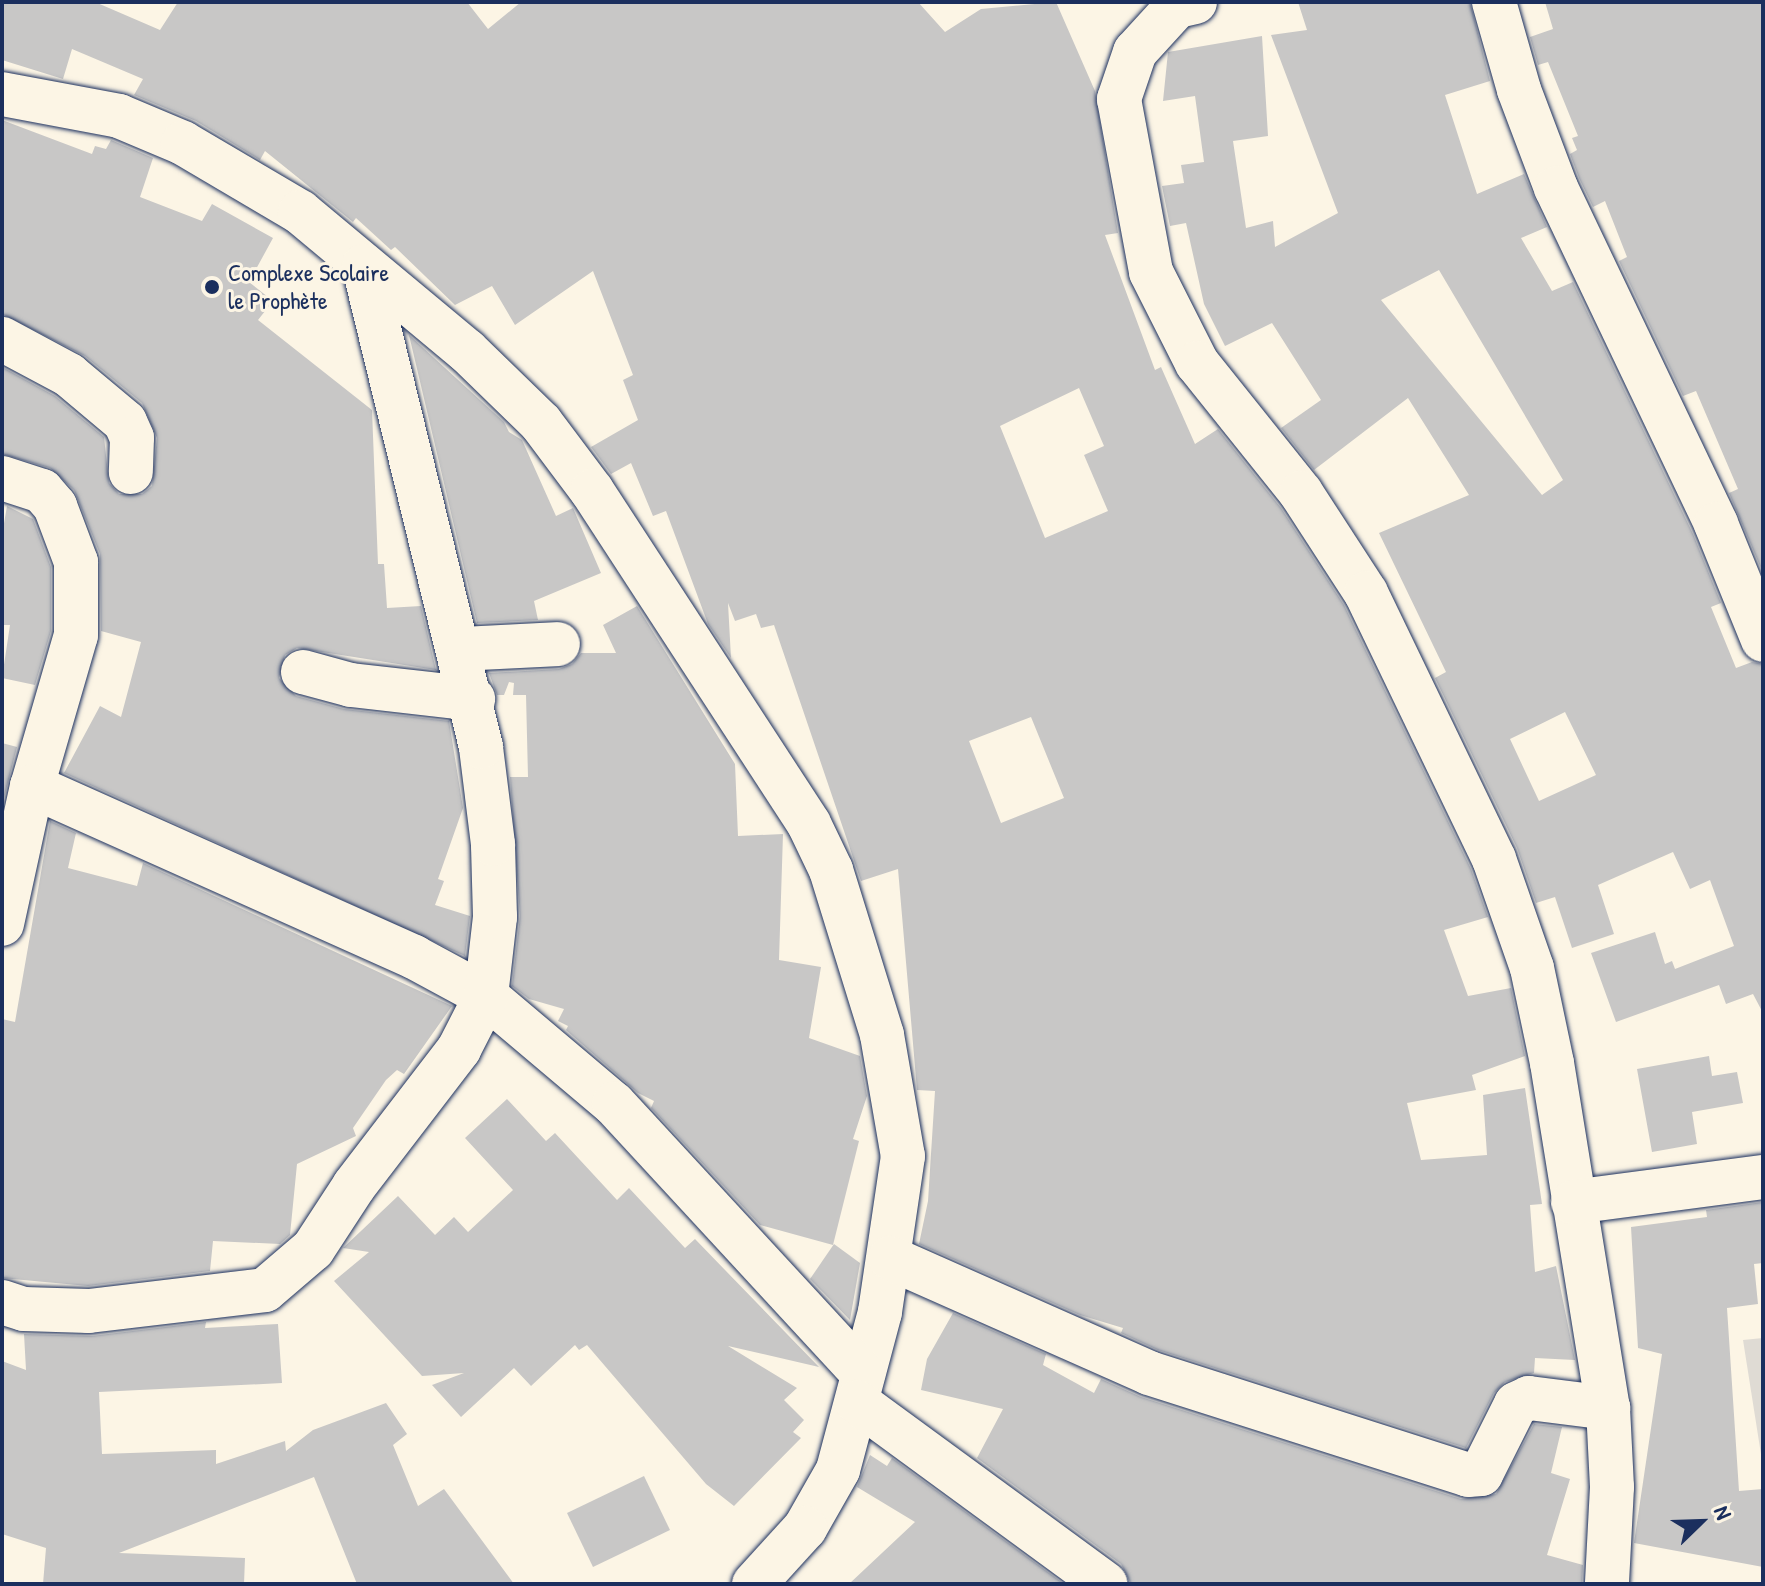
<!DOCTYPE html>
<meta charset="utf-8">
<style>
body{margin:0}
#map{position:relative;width:1765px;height:1586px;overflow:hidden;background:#fcf5e5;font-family:"Patrick Hand",sans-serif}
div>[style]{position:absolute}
.green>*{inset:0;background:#dfdbd4}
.building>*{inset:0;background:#c8c7c6}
.roads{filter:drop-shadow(0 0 2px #1b2f5e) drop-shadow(0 0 2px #1b2f5e)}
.minor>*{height:44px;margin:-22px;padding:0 22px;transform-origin:22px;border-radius:22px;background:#fcf5e5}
.dots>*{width:22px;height:22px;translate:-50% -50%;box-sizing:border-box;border:4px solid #fcf5e5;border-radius:50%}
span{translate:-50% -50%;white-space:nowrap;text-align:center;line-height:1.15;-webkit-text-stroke:6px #fcf5e5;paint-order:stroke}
.poi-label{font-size:24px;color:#1b2f5e}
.left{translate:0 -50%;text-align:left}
.frame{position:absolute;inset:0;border:4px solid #1b2f5e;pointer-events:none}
.north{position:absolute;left:1661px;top:1482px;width:80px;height:80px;-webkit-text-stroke:6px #fcf5e5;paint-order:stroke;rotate:67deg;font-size:22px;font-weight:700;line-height:32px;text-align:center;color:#1b2f5e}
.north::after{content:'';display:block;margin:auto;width:28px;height:36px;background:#1b2f5e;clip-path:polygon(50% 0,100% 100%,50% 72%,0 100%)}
</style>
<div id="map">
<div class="green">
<div style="clip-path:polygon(1763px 1338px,1763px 1467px,1743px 1340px)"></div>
</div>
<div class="building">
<div style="clip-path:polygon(evenodd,2px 2px,95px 2px,160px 30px,178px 2px,467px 2px,488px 29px,521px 2px,918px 2px,945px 32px,981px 9px,1056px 2px,1095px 91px,1118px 233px,1105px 235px,1155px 370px,1161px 367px,1195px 444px,1218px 429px,1281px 508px,1344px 605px,1471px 869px,1488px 917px,1444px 930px,1468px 996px,1511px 988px,1525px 1056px,1472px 1075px,1476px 1090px,1407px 1103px,1421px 1160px,1487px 1155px,1483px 1095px,1525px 1088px,1542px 1204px,1530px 1205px,1535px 1272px,1556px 1266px,1575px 1360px,1535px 1358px,1534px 1373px,1505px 1382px,1494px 1393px,1466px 1448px,1158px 1350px,1121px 1333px,1123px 1328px,1080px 1315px,919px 1244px,928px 1201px,935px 1091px,917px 1090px,898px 869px,861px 881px,774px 625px,761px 628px,756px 614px,735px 621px,728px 603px,731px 658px,708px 624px,666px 511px,653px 516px,631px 463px,611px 474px,591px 447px,638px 420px,623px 380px,633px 375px,593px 271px,515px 325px,492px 286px,455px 305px,395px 247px,391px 250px,356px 218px,353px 222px,265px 151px,260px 160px,196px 121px,134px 95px,143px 79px,72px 49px,63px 79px,2px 60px,2px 2px,1079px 388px,1104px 446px,1084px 455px,1108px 511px,1045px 538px,1000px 426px,1079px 388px,2px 2px,1031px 717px,1064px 798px,1001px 823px,969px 741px,1031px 717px)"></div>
<div style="clip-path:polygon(evenodd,1298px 2px,1470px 2px,1490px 81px,1445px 95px,1477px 194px,1524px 174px,1547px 227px,1521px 238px,1552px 291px,1573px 282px,1693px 534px,1721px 603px,1711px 607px,1736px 668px,1752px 662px,1763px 664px,1763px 1013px,1753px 994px,1726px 1004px,1719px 985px,1616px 1022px,1591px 953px,1655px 932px,1665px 964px,1672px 961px,1675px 969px,1734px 946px,1710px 880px,1690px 889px,1673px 852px,1598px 885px,1614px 934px,1572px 948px,1555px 897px,1536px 903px,1517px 848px,1435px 678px,1446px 672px,1379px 533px,1469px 495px,1408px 398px,1314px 470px,1281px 428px,1321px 400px,1272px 323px,1225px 346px,1204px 304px,1186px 223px,1170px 226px,1162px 186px,1184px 183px,1181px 165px,1204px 162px,1195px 96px,1163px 101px,1168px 52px,1262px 36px,1268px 136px,1233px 141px,1246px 228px,1273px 221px,1275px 247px,1338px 213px,1271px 35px,1307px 30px,1298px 2px,1439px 270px,1563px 480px,1542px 495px,1381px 300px,1439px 270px,1298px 2px,1565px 712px,1596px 775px,1539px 801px,1510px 739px,1565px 712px)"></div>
<div style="clip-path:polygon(1545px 2px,1763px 2px,1763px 573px,1729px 493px,1738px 489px,1696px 391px,1683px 396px,1619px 261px,1627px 257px,1605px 201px,1593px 207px,1579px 178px,1570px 154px,1577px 150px,1572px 138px,1578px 136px,1548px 62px,1538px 65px,1530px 37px,1553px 29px)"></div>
<div style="clip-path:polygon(2px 120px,92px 154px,95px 146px,106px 149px,111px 140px,153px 158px,140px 197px,202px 221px,212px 204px,273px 238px,249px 282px,273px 301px,258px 320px,372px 410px,378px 564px,384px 564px,387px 608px,421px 606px,436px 670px,297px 648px,285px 655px,279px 678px,296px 696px,344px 709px,449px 721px,463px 808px,438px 879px,444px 881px,435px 905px,470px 916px,465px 956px,64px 773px,100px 706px,121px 717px,141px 642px,101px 631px,100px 554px,74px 490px,50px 468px,2px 454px,2px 367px,55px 396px,104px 437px,109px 483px,119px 494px,142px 494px,152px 486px,157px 438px,142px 403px,85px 356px,2px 314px)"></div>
<div style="clip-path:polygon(409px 335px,504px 422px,509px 432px,522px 440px,556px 516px,573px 508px,601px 573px,534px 601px,538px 620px,477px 623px)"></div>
<div style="clip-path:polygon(7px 506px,33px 519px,51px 567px,51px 631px,35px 685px,2px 678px,10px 625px,2px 625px,2px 535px)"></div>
<div style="clip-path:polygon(637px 606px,735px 764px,738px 836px,783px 834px,779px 960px,821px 967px,809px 1038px,860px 1056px,867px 1096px,853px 1139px,859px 1141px,833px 1245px,760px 1225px,651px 1108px,654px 1101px,638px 1093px,566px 1030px,568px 1026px,558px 1021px,564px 1009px,529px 999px,512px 986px,520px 916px,510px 777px,528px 777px,526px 695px,513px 695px,514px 683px,509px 682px,504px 695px,497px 695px,489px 673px,559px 669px,572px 664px,581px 653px,616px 653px,603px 625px)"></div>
<div style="clip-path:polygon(2px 743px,17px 747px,2px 806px)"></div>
<div style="clip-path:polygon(50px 821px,76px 833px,68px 868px,137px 886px,143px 863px,452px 1006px,404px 1074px,397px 1070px,386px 1080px,353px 1128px,356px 1136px,297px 1164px,290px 1235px,280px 1244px,213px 1241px,210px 1271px,88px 1286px,2px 1278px,2px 1019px,15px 1022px)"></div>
<div style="clip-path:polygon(1709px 1056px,1712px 1076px,1737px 1072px,1743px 1103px,1692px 1112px,1697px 1144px,1652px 1152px,1637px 1069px)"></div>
<div style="clip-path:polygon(507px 1099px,546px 1141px,555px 1133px,617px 1200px,629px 1188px,685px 1248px,695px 1239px,819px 1367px,728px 1346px,797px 1388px,784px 1400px,804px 1420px,793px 1432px,801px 1438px,734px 1506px,706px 1484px,587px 1345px,579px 1350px,575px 1345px,531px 1386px,514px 1368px,461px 1417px,432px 1385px,464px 1373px,422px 1376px,334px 1281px,369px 1252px,343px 1248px,398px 1196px,435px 1235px,454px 1217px,468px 1232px,513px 1190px,465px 1138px)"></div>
<div style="clip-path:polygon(1763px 1202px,1763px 1263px,1754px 1264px,1758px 1304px,1727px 1308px,1739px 1491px,1763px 1489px,1763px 1567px,1634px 1543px,1662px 1354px,1638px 1348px,1631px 1227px,1707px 1217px,1706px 1210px)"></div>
<div style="clip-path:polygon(834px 1244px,860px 1263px,850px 1320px,810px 1279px)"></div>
<div style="clip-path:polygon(953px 1313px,1046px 1354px,1043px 1365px,1094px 1393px,1101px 1379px,1141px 1397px,1461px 1499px,1496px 1494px,1534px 1424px,1562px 1427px,1551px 1473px,1570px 1479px,1547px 1555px,1583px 1565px,1582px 1584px,1131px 1584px,1121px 1564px,977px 1458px,1003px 1409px,921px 1390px,927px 1359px)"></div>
<div style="clip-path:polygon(206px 1322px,205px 1328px,278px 1324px,282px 1383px,99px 1392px,102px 1454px,216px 1450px,216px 1464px,285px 1441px,286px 1451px,313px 1430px,386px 1403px,407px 1434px,393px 1445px,418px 1506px,444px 1489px,514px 1584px,357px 1584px,314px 1477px,119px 1553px,245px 1558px,244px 1584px,43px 1584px,46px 1548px,2px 1534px,2px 1361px,26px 1370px,24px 1334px,92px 1336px)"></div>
<div style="clip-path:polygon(870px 1455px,887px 1466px,892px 1458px,1064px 1584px,849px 1584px,915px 1522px,857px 1487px)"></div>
<div style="clip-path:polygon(644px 1476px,670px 1530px,593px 1567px,567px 1513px)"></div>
</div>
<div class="roads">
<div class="minor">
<div style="left:1195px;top:2px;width:18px;rotate:167deg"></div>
<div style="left:1177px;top:6px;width:62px;rotate:132.4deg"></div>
<div style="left:1135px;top:52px;width:50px;rotate:108.8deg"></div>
<div style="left:1119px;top:99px;width:176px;rotate:79.5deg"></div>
<div style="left:1151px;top:272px;width:102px;rotate:63.2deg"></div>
<div style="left:1197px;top:363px;width:166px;rotate:51.3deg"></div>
<div style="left:1301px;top:493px;width:119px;rotate:57deg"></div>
<div style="left:1366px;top:593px;width:295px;rotate:64.3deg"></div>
<div style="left:1494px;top:859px;width:115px;rotate:70.8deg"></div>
<div style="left:1532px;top:968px;width:97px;rotate:78.1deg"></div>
<div style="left:1552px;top:1063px;width:350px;rotate:80.8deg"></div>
<div style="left:1608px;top:1408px;width:79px;rotate:87.1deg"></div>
<div style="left:1612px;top:1487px;width:97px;rotate:93deg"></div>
<div style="left:1494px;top:2px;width:91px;rotate:74.1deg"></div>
<div style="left:1519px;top:90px;width:105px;rotate:69.3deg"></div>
<div style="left:1556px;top:188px;width:372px;rotate:64.5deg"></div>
<div style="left:1716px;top:524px;width:125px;rotate:67.9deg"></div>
<div style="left:2px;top:94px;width:119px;rotate:10.6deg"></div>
<div style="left:119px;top:116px;width:69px;rotate:22.9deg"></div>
<div style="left:183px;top:143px;width:136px;rotate:30.5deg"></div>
<div style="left:300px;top:212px;width:217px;rotate:39.8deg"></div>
<div style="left:467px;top:351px;width:103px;rotate:44.2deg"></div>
<div style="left:541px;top:423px;width:85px;rotate:53.1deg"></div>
<div style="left:592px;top:491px;width:397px;rotate:56.9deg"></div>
<div style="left:809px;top:824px;width:51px;rotate:64.4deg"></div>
<div style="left:831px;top:870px;width:173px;rotate:72.8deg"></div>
<div style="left:882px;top:1035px;width:123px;rotate:80.2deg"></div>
<div style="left:903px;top:1156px;width:158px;rotate:98.4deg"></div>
<div style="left:880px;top:1312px;width:163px;rotate:104.9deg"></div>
<div style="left:838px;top:1470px;width:67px;rotate:119.6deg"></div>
<div style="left:805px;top:1528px;width:76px;rotate:132.3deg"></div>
<div style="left:2px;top:339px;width:76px;rotate:28.2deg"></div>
<div style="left:69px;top:375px;width:73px;rotate:40deg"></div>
<div style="left:125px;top:422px;width:17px;rotate:66deg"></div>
<div style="left:132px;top:438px;width:34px;rotate:92deg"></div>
<div style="left:2px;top:478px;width:42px;rotate:18deg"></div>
<div style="left:42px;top:491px;width:20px;rotate:49deg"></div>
<div style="left:55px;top:506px;width:60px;rotate:69.4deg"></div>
<div style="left:76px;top:562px;width:73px;rotate:90deg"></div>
<div style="left:76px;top:635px;width:157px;rotate:106.2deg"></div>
<div style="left:32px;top:786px;width:141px;rotate:102.3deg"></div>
<div style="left:460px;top:649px;width:98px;rotate:-2.9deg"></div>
<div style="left:303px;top:672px;width:50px;rotate:15.2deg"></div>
<div style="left:351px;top:685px;width:123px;rotate:6.5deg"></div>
<div style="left:32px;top:786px;width:419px;rotate:24.1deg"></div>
<div style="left:414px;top:957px;width:82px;rotate:28.4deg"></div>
<div style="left:486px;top:996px;width:167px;rotate:40.2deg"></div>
<div style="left:614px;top:1104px;width:367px;rotate:47.3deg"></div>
<div style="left:1573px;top:1202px;width:192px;rotate:-7.5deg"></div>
<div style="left:890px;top:1258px;width:283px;rotate:23.9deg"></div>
<div style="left:1149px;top:1373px;width:335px;rotate:17.7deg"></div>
<div style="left:1468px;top:1475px;width:13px;rotate:-4deg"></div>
<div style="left:1481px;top:1474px;width:78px;rotate:-63.4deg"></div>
<div style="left:1516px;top:1404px;width:14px;rotate:-25deg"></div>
<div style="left:1529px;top:1398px;width:80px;rotate:7.2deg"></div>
<div style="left:2px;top:1302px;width:23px;rotate:18deg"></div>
<div style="left:24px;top:1309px;width:65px;rotate:1.8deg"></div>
<div style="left:89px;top:1311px;width:177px;rotate:-6.8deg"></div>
<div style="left:265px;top:1290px;width:63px;rotate:-40.5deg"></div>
<div style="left:313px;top:1249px;width:75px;rotate:-56.9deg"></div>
<div style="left:354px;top:1186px;width:173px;rotate:-52.5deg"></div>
<div style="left:459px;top:1049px;width:59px;rotate:-63deg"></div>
<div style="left:486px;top:996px;width:80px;rotate:-83.5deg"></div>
<div style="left:495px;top:917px;width:73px;rotate:-91.6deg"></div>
<div style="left:493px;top:844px;width:98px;rotate:-97.1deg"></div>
<div style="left:481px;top:747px;width:495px;rotate:-103.7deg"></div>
<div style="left:857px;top:1402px;width:308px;rotate:36.2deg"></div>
</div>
</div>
<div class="dots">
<div style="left:212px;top:287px;background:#1b2f5e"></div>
</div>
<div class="poi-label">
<span class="left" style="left:228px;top:287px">Complexe Scolaire<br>le Prophète</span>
</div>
<div class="frame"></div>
<div class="north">N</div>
</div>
